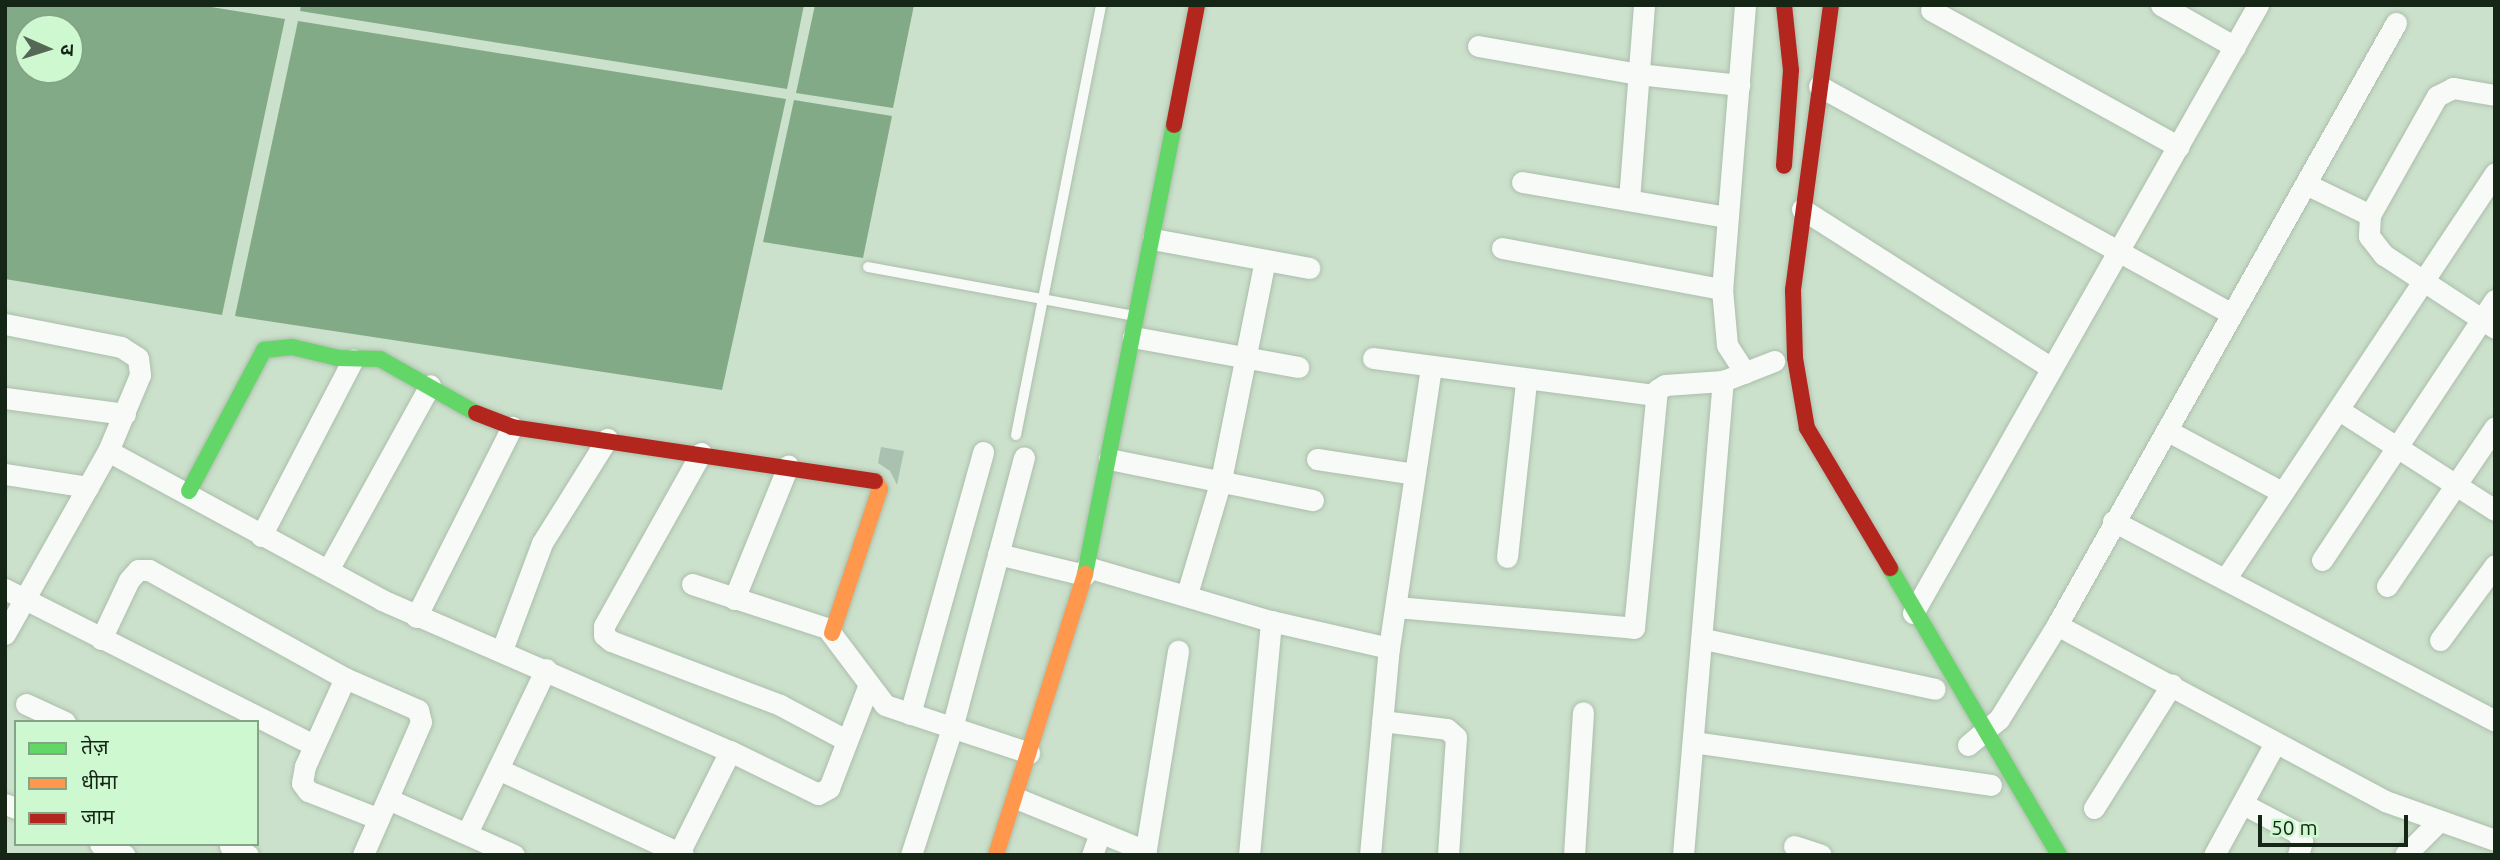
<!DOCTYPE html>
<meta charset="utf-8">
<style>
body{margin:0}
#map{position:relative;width:2500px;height:860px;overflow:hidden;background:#cbe1cb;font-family:Ubuntu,"Noto Sans Devanagari",sans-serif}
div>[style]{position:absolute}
.water>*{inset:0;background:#83aa86}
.building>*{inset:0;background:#a9c1b1}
.roads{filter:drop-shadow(0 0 2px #acbdac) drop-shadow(0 0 2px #acbdac)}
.lane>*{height:10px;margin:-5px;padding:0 5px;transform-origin:5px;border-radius:5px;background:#f7faf7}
.street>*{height:21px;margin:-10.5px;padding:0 10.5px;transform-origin:10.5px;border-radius:10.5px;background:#f7faf7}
.fast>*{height:16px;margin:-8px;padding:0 8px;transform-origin:8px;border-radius:8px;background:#63d668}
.slow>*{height:16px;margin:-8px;padding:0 8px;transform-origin:8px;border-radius:8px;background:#ff974d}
.jam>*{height:16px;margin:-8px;padding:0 8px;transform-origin:8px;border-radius:8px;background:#b3261e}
span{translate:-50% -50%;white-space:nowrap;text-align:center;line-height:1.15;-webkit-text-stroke:5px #cef9d0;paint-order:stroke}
.frame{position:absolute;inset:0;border:7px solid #152516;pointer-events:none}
.legend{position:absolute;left:14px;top:720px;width:245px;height:126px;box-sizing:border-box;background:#cef9d0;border:2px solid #84a486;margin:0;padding:9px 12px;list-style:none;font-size:21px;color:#152516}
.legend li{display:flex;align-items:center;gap:14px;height:35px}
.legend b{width:35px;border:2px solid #84a486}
.north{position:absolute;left:14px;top:14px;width:70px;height:70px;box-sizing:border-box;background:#cef9d0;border:2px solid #84a486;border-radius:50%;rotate:93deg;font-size:19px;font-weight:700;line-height:28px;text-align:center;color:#152516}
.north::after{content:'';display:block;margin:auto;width:24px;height:32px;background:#556755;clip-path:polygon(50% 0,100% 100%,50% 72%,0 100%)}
.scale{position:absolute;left:2258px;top:815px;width:150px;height:32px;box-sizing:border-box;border:4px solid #152516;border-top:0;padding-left:9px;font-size:21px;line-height:24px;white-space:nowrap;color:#152516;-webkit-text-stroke:5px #cef9d0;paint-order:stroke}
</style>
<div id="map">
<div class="water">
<div style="clip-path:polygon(evenodd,5px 5px,199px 5px,285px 19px,222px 315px,5px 279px,5px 5px,28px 28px,70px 28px,70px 70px,28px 70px,28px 28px)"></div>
<div style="clip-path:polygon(301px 5px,804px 5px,787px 89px,300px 11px)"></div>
<div style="clip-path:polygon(815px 5px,914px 5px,893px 108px,796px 93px)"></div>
<div style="clip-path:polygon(298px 21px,786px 99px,722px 390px,235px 316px)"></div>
<div style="clip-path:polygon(794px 100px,892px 116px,863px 258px,763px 242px)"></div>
</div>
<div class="building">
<div style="clip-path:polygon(881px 447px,904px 451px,897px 485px,890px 471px,878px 463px)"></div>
</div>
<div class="roads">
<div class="lane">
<div style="left:868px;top:267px;width:271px;rotate:10.4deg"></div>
<div style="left:1016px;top:435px;width:438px;rotate:-78.8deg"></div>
</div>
<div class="street">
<div style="left:1745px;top:5px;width:285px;rotate:94.6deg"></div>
<div style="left:1722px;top:289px;width:56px;rotate:84.9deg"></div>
<div style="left:1727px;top:345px;width:33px;rotate:57deg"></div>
<div style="left:2161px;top:5px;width:85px;rotate:29.6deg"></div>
<div style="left:1931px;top:10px;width:283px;rotate:28.9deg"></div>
<div style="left:1478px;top:46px;width:162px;rotate:9.9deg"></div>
<div style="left:1638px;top:74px;width:102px;rotate:6.2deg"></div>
<div style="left:1819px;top:86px;width:470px;rotate:28.9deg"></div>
<div style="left:2495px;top:95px;width:43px;rotate:-170.5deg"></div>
<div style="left:2453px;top:88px;width:18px;rotate:153deg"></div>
<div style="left:2437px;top:96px;width:137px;rotate:119.4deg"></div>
<div style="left:2370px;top:215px;width:21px;rotate:93deg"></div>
<div style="left:2369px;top:236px;width:24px;rotate:52deg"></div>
<div style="left:2384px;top:255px;width:133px;rotate:33.3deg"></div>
<div style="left:1522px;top:182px;width:208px;rotate:9.7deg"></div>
<div style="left:2306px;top:184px;width:71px;rotate:25.8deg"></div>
<div style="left:1629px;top:200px;width:196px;rotate:-85.6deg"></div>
<div style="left:1802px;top:209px;width:296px;rotate:32.5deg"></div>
<div style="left:1153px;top:239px;width:159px;rotate:10.5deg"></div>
<div style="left:1502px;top:248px;width:224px;rotate:10.6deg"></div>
<div style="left:5px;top:324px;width:118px;rotate:11.2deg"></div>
<div style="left:121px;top:347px;width:20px;rotate:33deg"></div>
<div style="left:138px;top:358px;width:17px;rotate:83deg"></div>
<div style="left:140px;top:375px;width:82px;rotate:112.8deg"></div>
<div style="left:108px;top:451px;width:210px;rotate:119.4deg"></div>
<div style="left:1133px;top:337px;width:168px;rotate:10.3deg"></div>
<div style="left:1373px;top:358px;width:284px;rotate:7.5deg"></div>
<div style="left:5px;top:398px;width:121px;rotate:7.6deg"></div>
<div style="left:2339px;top:410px;width:185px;rotate:32.7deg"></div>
<div style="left:2168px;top:431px;width:129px;rotate:28.2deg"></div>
<div style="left:108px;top:451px;width:312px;rotate:28.5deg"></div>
<div style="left:382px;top:600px;width:379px;rotate:23.5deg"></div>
<div style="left:730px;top:751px;width:98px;rotate:26deg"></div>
<div style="left:818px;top:794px;width:13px;rotate:-29deg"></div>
<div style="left:829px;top:788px;width:108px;rotate:-68.9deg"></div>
<div style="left:701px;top:453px;width:198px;rotate:119.3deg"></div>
<div style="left:604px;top:626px;width:9px;rotate:90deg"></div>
<div style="left:604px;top:635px;width:9px;rotate:41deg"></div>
<div style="left:611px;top:641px;width:181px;rotate:20.7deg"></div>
<div style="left:780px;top:705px;width:72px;rotate:28deg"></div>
<div style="left:1109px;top:459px;width:208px;rotate:11.4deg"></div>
<div style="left:1317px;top:459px;width:98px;rotate:8.8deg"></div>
<div style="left:5px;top:474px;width:84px;rotate:8.9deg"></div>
<div style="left:2113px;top:521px;width:431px;rotate:27.6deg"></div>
<div style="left:261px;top:536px;width:199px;rotate:-62.5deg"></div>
<div style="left:998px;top:554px;width:89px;rotate:13.6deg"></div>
<div style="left:1507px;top:557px;width:177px;rotate:-83.8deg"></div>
<div style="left:2322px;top:560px;width:312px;rotate:-56.4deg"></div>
<div style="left:1087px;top:567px;width:192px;rotate:16.4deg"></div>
<div style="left:1271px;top:621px;width:121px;rotate:12.9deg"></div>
<div style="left:328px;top:570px;width:211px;rotate:-61.1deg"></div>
<div style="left:2226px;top:578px;width:486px;rotate:-56.4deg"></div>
<div style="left:692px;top:584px;width:142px;rotate:18.1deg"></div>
<div style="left:827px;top:628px;width:96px;rotate:53deg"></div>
<div style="left:885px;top:705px;width:152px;rotate:18.4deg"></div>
<div style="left:2387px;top:586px;width:192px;rotate:-55.8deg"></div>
<div style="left:5px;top:589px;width:346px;rotate:26.8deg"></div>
<div style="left:1187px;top:594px;width:119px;rotate:-73.4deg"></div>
<div style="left:1221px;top:480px;width:224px;rotate:-78.7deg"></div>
<div style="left:734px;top:599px;width:144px;rotate:-67.9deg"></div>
<div style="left:1396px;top:607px;width:239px;rotate:5deg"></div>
<div style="left:1634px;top:628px;width:239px;rotate:-84.5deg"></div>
<div style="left:1657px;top:390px;width:9px;rotate:-32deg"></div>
<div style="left:1665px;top:385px;width:58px;rotate:-3.9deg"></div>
<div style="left:1723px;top:381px;width:55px;rotate:-21.4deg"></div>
<div style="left:1913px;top:613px;width:699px;rotate:-60.43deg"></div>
<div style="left:416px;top:617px;width:213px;rotate:-63.2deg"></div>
<div style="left:2057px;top:625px;width:372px;rotate:28.2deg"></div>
<div style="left:2385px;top:801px;width:117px;rotate:19.5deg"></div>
<div style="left:101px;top:639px;width:65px;rotate:-64.6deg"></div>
<div style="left:129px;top:580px;width:13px;rotate:-48deg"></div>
<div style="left:138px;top:570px;width:11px"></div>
<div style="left:149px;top:570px;width:224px;rotate:28.9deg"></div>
<div style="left:345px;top:678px;width:80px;rotate:23.7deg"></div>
<div style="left:418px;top:710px;width:12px;rotate:76deg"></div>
<div style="left:421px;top:722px;width:145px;rotate:113.6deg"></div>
<div style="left:1704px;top:639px;width:236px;rotate:12.2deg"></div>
<div style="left:2440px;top:640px;width:93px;rotate:-53.7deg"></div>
<div style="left:502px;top:650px;width:114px;rotate:-69.5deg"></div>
<div style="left:542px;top:543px;width:123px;rotate:-58deg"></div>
<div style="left:345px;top:678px;width:97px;rotate:114.4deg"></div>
<div style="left:305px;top:766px;width:17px;rotate:100deg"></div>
<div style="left:302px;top:783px;width:10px;rotate:53deg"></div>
<div style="left:308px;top:791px;width:76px;rotate:21.5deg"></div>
<div style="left:26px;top:704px;width:43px;rotate:24.8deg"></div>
<div style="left:910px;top:714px;width:272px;rotate:-74.4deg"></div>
<div style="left:1382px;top:721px;width:65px;rotate:7deg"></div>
<div style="left:1447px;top:729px;width:12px;rotate:42deg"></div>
<div style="left:1456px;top:737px;width:118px;rotate:93.9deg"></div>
<div style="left:1693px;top:742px;width:301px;rotate:8.2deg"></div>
<div style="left:1968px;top:745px;width:40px;rotate:-40deg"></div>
<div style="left:1999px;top:719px;width:110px;rotate:-58.3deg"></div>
<div style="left:2057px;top:625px;width:691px;rotate:-60.62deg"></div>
<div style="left:498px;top:769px;width:204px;rotate:24.9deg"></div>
<div style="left:1016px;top:798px;width:140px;rotate:22.2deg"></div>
<div style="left:388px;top:799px;width:138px;rotate:24deg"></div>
<div style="left:5px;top:804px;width:12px;rotate:20deg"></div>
<div style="left:2243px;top:804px;width:60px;rotate:27.8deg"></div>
<div style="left:2296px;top:832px;width:11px;rotate:56deg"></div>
<div style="left:2302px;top:841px;width:15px;rotate:106deg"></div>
<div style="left:2094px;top:808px;width:146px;rotate:-57.8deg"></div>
<div style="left:467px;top:833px;width:182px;rotate:-64.3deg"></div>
<div style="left:100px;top:844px;width:27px;rotate:24deg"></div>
<div style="left:230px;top:846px;width:20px;rotate:27deg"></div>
<div style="left:1794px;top:846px;width:28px;rotate:18deg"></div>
<div style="left:678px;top:855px;width:116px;rotate:-63.4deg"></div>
<div style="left:911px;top:855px;width:133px;rotate:-72.1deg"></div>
<div style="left:952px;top:728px;width:280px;rotate:-75.1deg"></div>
<div style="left:1092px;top:855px;width:23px;rotate:-70deg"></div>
<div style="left:1145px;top:855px;width:207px;rotate:-80.8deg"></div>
<div style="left:1249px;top:855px;width:235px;rotate:-84.6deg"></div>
<div style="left:1370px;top:855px;width:208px;rotate:-84.8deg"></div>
<div style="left:1389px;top:648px;width:283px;rotate:-81.5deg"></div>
<div style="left:1574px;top:855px;width:143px;rotate:-86.4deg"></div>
<div style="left:1683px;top:855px;width:476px;rotate:-85.2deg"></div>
<div style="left:2214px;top:855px;width:128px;rotate:-61.4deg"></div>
<div style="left:2405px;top:855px;width:48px;rotate:-45deg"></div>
</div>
<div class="fast">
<div style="left:189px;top:491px;width:160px;rotate:-62deg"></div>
<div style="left:264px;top:350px;width:28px;rotate:-6deg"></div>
<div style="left:292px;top:347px;width:47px;rotate:13.4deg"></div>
<div style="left:338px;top:358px;width:42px;rotate:1.4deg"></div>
<div style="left:380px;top:359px;width:110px;rotate:29.4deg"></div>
<div style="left:1890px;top:568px;width:333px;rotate:59.5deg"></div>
<div style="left:1085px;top:574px;width:458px;rotate:-78.8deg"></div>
</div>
<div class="slow">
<div style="left:832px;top:633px;width:152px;rotate:-71.6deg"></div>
<div style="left:880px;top:489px;width:9px;rotate:-122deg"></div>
<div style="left:996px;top:855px;width:295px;rotate:-72.4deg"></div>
</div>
<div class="jam">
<div style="left:1784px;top:5px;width:65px;rotate:83.9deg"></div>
<div style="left:1791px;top:70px;width:96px;rotate:94.2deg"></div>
<div style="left:1831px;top:5px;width:288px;rotate:97.6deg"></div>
<div style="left:1793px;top:290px;width:68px;rotate:88.3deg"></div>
<div style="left:1795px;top:358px;width:71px;rotate:80.3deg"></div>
<div style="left:1807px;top:428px;width:163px;rotate:59.3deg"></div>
<div style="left:1174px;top:125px;width:122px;rotate:-79.1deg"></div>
<div style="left:476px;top:413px;width:39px;rotate:21deg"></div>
<div style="left:512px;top:427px;width:367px;rotate:8.5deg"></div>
</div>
</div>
<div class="frame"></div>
<ul class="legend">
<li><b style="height:9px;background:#63d668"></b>तेज़</li>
<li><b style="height:9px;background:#ff974d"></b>धीमा</li>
<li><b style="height:9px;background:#b3261e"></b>जाम</li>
</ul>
<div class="north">उ</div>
<div class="scale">50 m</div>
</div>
